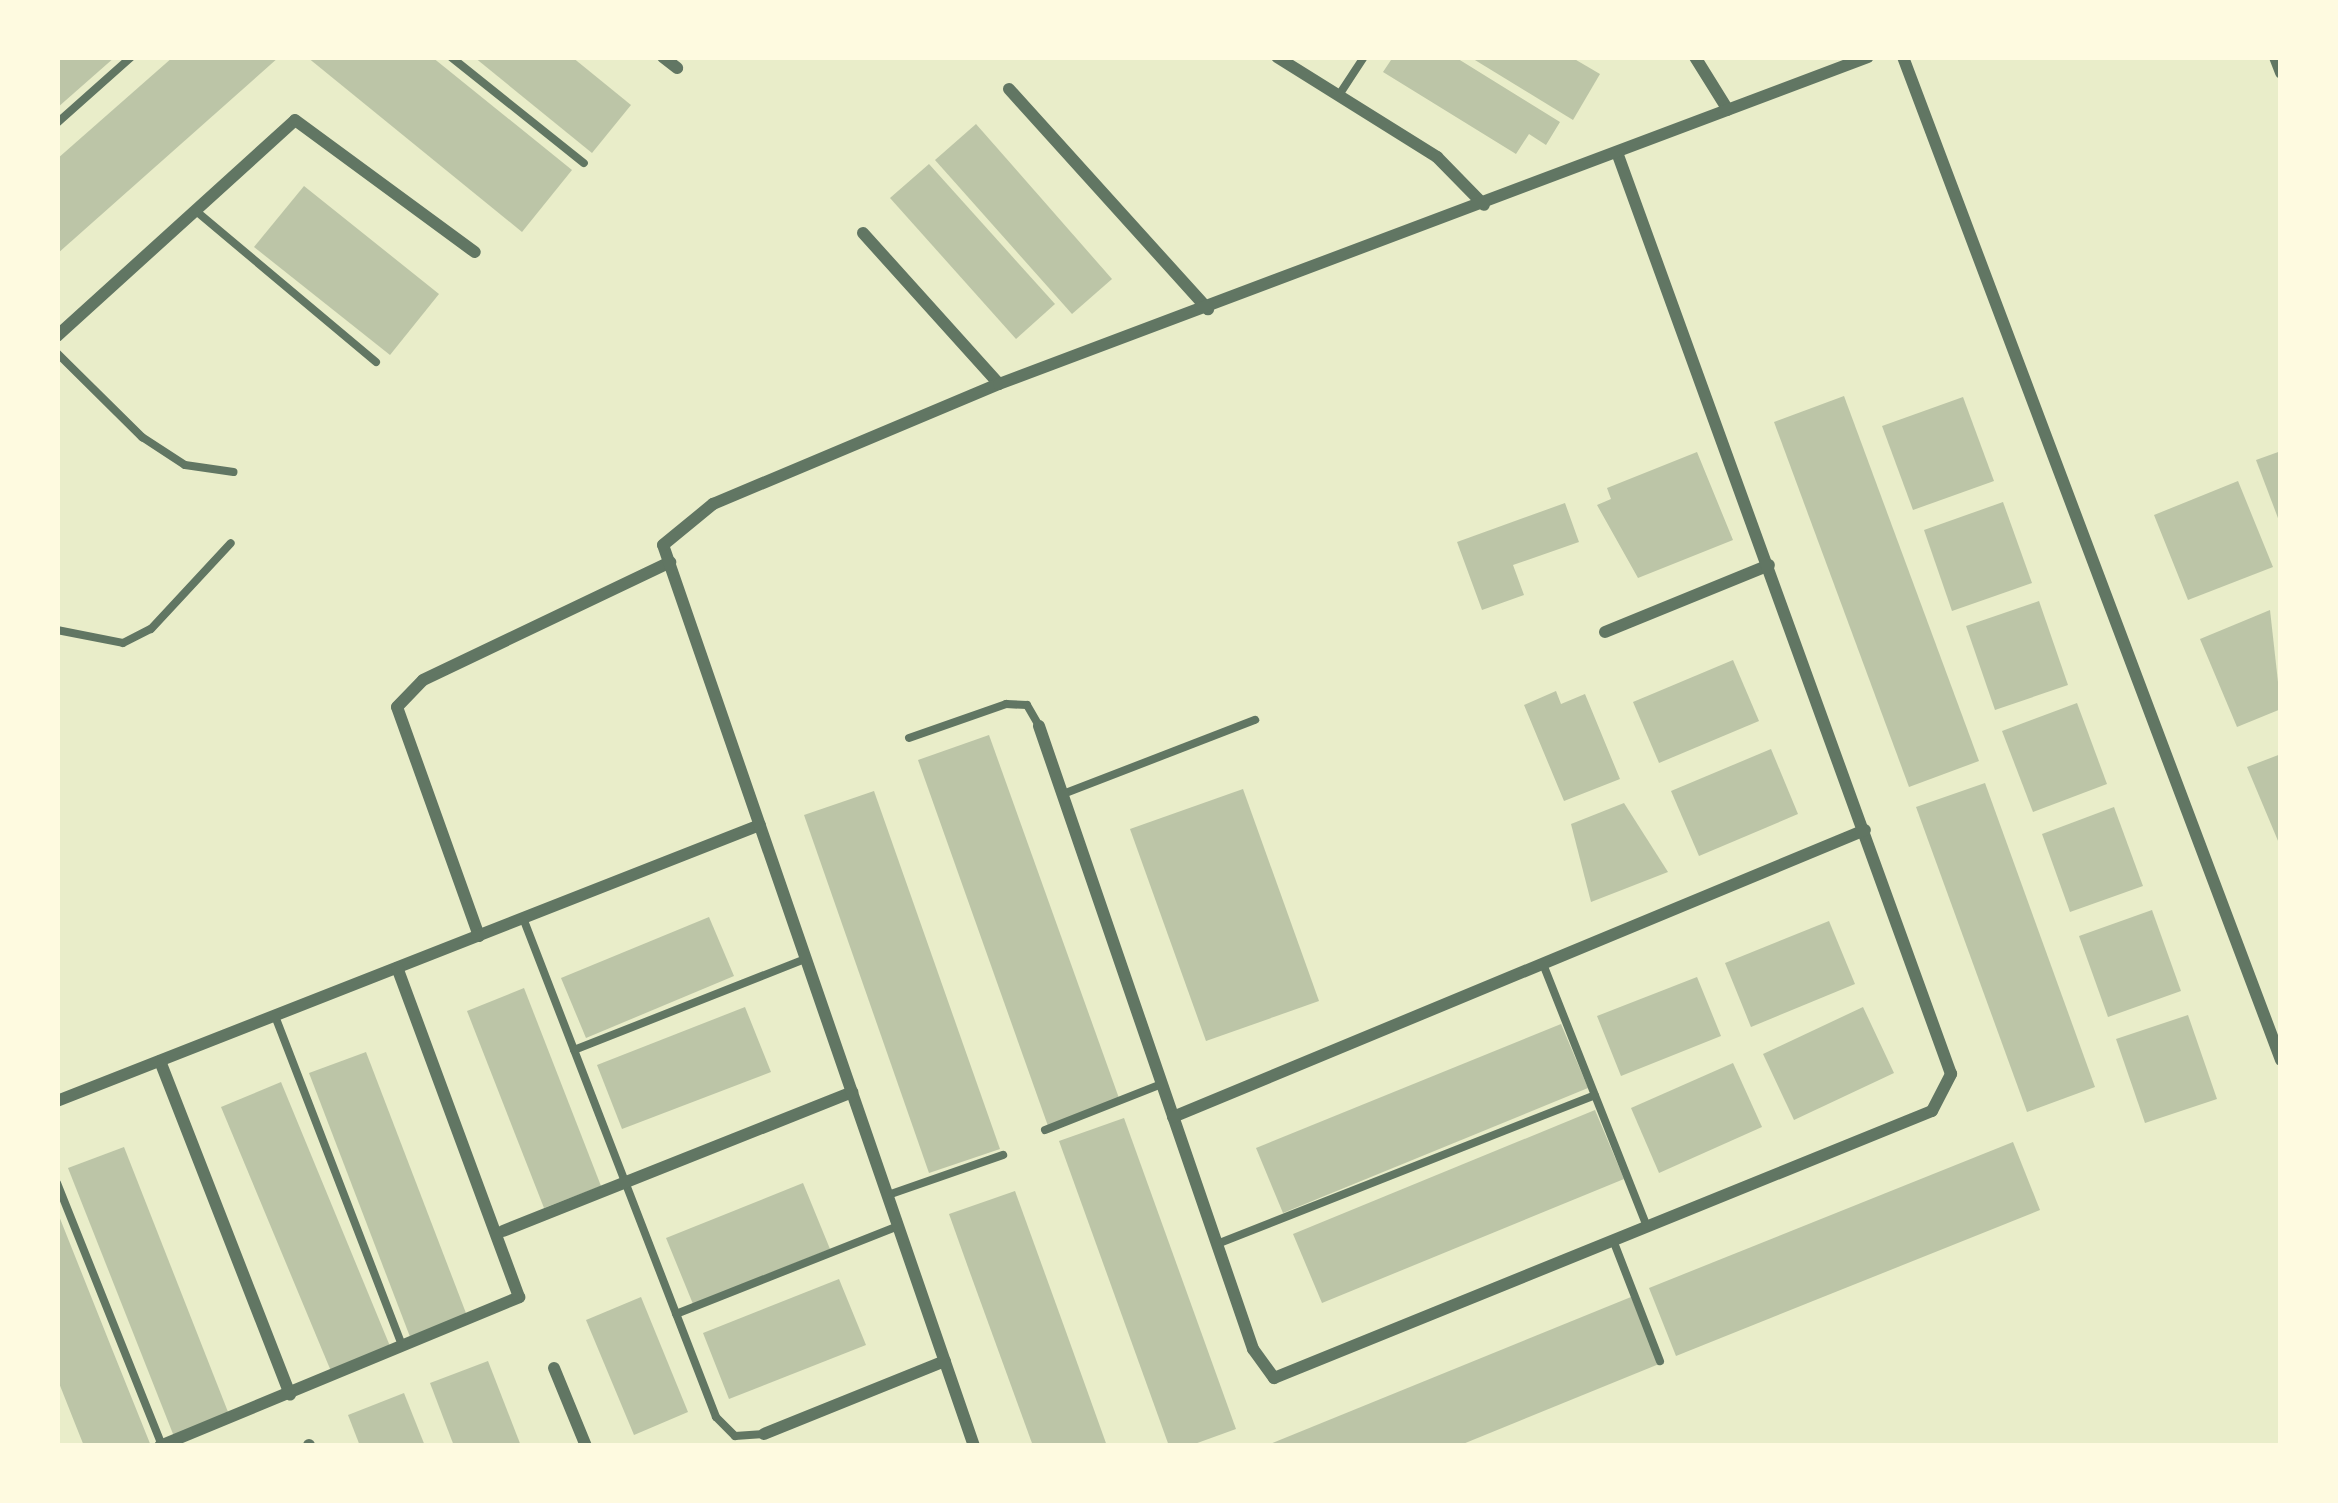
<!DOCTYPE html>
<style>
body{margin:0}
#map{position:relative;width:2338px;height:1503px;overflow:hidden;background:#e9edc9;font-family:"IBM Plex Sans",sans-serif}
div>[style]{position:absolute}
.building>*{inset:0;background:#bcc5a7}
.service>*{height:8px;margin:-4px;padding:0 4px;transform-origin:4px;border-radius:4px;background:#617663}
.minor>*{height:12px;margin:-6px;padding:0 6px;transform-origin:6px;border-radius:6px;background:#617663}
span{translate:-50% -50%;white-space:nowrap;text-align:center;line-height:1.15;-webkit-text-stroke:10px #fefae0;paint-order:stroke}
.frame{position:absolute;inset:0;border:60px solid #fefae0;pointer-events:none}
</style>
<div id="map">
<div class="building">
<div style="clip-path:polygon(57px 57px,115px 57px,57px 108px)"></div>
<div style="clip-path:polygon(173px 57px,279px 57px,57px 254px,57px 159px)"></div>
<div style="clip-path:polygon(307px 57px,432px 57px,572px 170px,522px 232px)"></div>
<div style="clip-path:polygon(474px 57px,572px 57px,631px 105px,592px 153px)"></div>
<div style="clip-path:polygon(1393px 57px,1455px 57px,1560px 122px,1546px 145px,1529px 134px,1516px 154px,1383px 72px)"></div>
<div style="clip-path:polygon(1470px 57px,1571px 57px,1600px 74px,1573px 120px)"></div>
<div style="clip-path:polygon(976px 124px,1112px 279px,1072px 314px,935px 160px)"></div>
<div style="clip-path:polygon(929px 164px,1055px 304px,1016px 339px,890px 198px)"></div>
<div style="clip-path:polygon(304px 186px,439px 294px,390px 355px,254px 247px)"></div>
<div style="clip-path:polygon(1844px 396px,1979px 761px,1909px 787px,1774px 422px)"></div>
<div style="clip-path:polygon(1963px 397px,1994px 481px,1913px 510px,1882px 426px)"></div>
<div style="clip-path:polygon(2281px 451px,2281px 526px,2256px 460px)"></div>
<div style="clip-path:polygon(1697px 452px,1733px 540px,1638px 578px,1597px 505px,1611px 499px,1607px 488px)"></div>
<div style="clip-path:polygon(2238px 481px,2273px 567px,2188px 600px,2154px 515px)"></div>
<div style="clip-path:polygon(2003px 502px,2032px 583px,1952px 611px,1924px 530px)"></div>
<div style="clip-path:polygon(1565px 503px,1579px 542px,1513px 565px,1524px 595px,1482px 610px,1457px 542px)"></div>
<div style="clip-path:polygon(2039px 601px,2068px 685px,1995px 710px,1966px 626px)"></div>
<div style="clip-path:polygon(2270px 610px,2281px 709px,2237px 727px,2200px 639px)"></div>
<div style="clip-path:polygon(1733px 660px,1759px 721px,1659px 763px,1633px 702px)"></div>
<div style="clip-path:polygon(1556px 691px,1561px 704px,1585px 694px,1620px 779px,1564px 801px,1524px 705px)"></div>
<div style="clip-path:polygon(2077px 703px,2107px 784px,2033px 812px,2002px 731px)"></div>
<div style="clip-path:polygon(989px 735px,1120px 1101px,1048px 1126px,918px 760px)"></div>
<div style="clip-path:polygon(1771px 749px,1798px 814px,1699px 856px,1671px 791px)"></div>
<div style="clip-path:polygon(2281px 754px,2281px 848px,2247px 767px)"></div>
<div style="clip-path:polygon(1985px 783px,2095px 1087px,2027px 1112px,1916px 807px)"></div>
<div style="clip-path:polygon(1243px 789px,1319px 1001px,1206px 1041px,1130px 829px)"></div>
<div style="clip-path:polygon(874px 791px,1000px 1149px,929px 1173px,804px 815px)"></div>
<div style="clip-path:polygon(1624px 803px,1668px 872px,1591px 902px,1571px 824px)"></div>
<div style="clip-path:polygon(2114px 807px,2143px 886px,2070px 912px,2042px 834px)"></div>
<div style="clip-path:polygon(2152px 910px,2181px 991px,2108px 1017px,2079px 936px)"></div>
<div style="clip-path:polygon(709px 917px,734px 976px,586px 1038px,561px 978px)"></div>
<div style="clip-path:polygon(1829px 921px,1855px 984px,1751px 1027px,1725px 963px)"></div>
<div style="clip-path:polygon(1697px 977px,1721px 1036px,1621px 1076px,1597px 1016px)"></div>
<div style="clip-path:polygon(524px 988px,601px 1186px,544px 1208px,467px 1011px)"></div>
<div style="clip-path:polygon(745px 1007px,771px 1072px,622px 1129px,597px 1065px)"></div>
<div style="clip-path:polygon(1863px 1007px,1894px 1073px,1794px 1120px,1763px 1054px)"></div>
<div style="clip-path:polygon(2188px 1015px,2217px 1099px,2145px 1123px,2116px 1039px)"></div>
<div style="clip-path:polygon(1561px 1024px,1588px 1088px,1283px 1213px,1256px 1148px)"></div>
<div style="clip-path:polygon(366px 1052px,469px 1321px,412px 1342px,309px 1073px)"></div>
<div style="clip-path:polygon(1733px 1063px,1762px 1127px,1659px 1173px,1631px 1108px)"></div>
<div style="clip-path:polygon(281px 1082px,392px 1351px,333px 1376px,221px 1107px)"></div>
<div style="clip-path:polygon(1595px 1110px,1624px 1179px,1322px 1303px,1293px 1234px)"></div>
<div style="clip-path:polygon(1124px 1118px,1236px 1429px,1189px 1446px,1169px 1446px,1059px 1141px)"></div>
<div style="clip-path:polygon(2013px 1142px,2040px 1210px,1676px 1356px,1649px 1288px)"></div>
<div style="clip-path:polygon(124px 1147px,230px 1417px,175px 1439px,68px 1168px)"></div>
<div style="clip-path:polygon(803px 1183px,830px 1249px,693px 1304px,666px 1238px)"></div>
<div style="clip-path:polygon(1015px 1191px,1065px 1329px,1107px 1446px,1033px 1446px,969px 1270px,949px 1214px)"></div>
<div style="clip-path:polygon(57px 1211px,112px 1349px,151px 1446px,84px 1446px,74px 1421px,57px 1378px)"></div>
<div style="clip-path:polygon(839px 1279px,866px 1345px,729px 1399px,703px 1333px)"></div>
<div style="clip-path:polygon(641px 1297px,688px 1412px,634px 1435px,586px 1320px)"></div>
<div style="clip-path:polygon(1631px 1297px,1659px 1364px,1458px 1446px,1265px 1446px)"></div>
<div style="clip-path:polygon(488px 1361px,521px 1446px,454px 1446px,430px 1383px)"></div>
<div style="clip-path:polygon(404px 1393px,425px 1446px,360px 1446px,348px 1415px)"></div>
</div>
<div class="service">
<div style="left:451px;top:57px;width:170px;rotate:38.6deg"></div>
<div style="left:1339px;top:95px;width:45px;rotate:-56.7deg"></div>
<div style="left:57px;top:123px;width:99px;rotate:-41.7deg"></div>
<div style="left:196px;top:211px;width:235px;rotate:40deg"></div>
<div style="left:57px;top:353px;width:120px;rotate:44.7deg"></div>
<div style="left:142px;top:437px;width:51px;rotate:33.1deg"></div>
<div style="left:185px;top:465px;width:49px;rotate:8.3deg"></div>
<div style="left:57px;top:630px;width:67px;rotate:11.1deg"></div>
<div style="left:123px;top:643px;width:31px;rotate:-27deg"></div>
<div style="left:151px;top:629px;width:117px;rotate:-47.1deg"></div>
<div style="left:909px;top:738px;width:103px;rotate:-19.3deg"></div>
<div style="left:1006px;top:704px;width:21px;rotate:3deg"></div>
<div style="left:1027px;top:705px;width:24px;rotate:60deg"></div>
<div style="left:1063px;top:794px;width:206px;rotate:-21.1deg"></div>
<div style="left:523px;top:918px;width:535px;rotate:68.85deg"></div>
<div style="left:716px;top:1417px;width:27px;rotate:45deg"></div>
<div style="left:735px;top:1436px;width:29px;rotate:-4deg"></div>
<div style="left:1543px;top:964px;width:283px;rotate:68.4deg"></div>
<div style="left:275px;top:1016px;width:353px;rotate:68.9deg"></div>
<div style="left:574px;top:1050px;width:248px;rotate:-21.5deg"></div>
<div style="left:1045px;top:1130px;width:126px;rotate:-21.5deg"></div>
<div style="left:57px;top:1183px;width:282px;rotate:68.2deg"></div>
<div style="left:888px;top:1195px;width:122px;rotate:-19.2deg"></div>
<div style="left:1613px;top:1240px;width:130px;rotate:68.8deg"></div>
<div style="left:1217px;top:1244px;width:406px;rotate:-21.5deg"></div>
<div style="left:676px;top:1314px;width:239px;rotate:-21.6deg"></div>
</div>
<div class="minor">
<div style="left:663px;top:57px;width:18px;rotate:38deg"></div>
<div style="left:1277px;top:57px;width:189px;rotate:32deg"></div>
<div style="left:1437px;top:157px;width:67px;rotate:45.6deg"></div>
<div style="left:1695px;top:57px;width:62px;rotate:58.1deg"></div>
<div style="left:1903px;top:57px;width:1072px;rotate:69.35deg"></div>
<div style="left:2275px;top:57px;width:17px;rotate:69deg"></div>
<div style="left:1009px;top:89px;width:297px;rotate:47.9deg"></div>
<div style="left:863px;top:233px;width:203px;rotate:48deg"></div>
<div style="left:57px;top:336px;width:321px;rotate:-42.2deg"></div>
<div style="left:295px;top:120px;width:223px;rotate:36.3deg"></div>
<div style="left:1605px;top:632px;width:177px;rotate:-22.2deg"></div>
<div style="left:1039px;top:726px;width:659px;rotate:71.04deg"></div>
<div style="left:1253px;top:1349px;width:36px;rotate:54deg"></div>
<div style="left:1274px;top:1378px;width:710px;rotate:-22.09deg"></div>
<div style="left:1932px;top:1111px;width:42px;rotate:-62.8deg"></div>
<div style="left:1951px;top:1074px;width:977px;rotate:-109.92deg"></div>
<div style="left:479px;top:936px;width:243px;rotate:-109.7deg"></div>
<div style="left:397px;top:707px;width:37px;rotate:-46deg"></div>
<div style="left:423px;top:680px;width:274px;rotate:-25.5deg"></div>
<div style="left:160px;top:1061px;width:358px;rotate:68.7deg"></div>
<div style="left:57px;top:1101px;width:755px;rotate:-21.44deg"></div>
<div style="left:1173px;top:1117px;width:749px;rotate:-22.53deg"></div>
<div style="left:503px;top:1231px;width:376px;rotate:-21.7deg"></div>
<div style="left:554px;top:1368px;width:84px;rotate:67.7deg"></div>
<div style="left:764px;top:1434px;width:195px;rotate:-22deg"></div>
<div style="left:309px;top:1445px;width:1px;rotate:90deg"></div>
<div style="left:160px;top:1446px;width:389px;rotate:-22.5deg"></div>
<div style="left:519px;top:1297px;width:351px;rotate:-110.3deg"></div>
<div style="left:974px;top:1446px;width:953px;rotate:-109.04deg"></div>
<div style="left:663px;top:545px;width:65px;rotate:-39.4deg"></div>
<div style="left:713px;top:504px;width:310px;rotate:-22.8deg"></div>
<div style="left:999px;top:384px;width:928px;rotate:-20.62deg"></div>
</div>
<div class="frame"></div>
</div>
